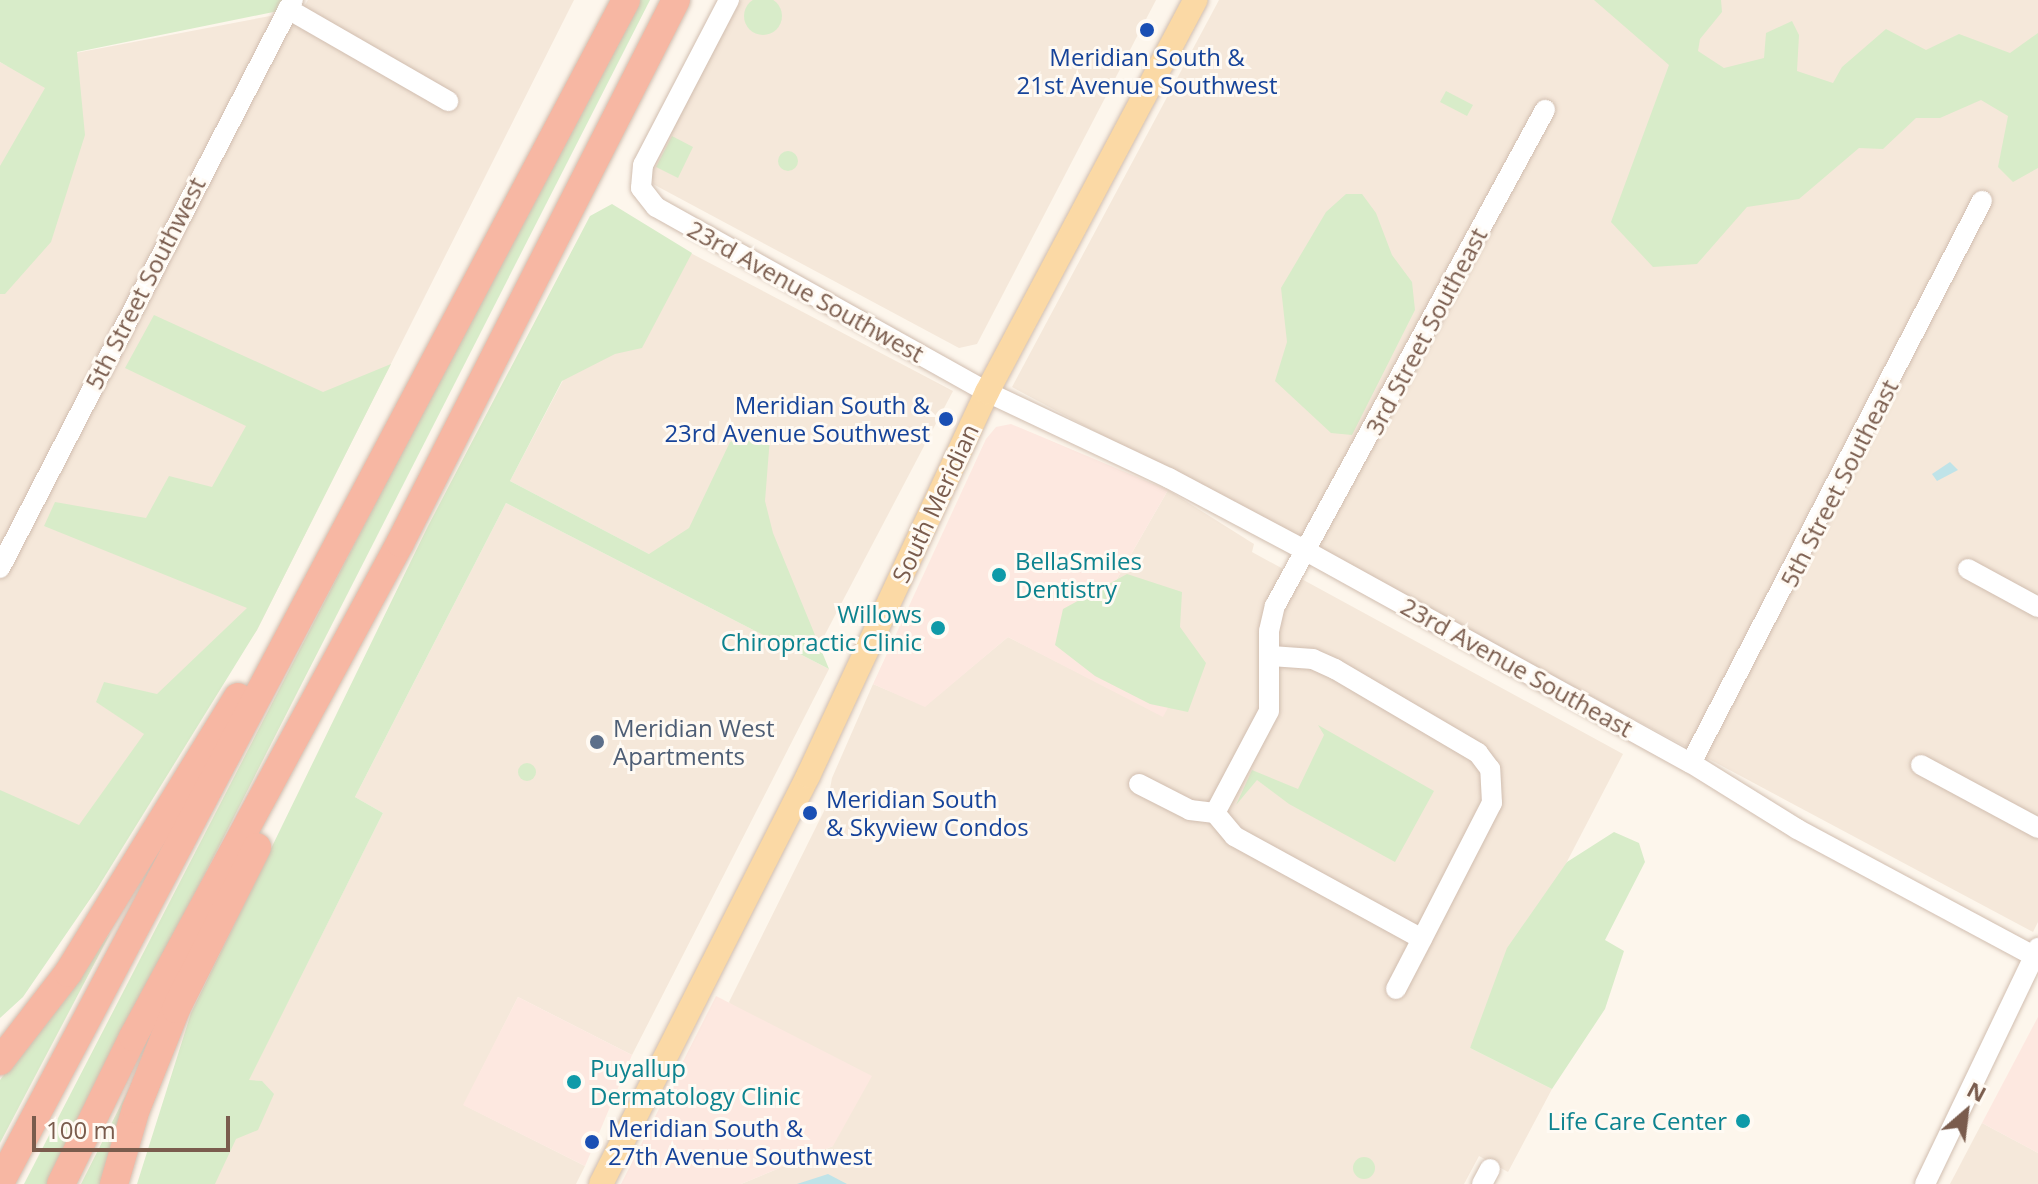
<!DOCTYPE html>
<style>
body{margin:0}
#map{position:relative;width:2038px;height:1184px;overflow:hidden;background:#fdf6ec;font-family:"Open Sans",sans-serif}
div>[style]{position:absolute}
.residential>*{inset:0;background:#f5e8da}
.commercial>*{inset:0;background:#fde8e0}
.green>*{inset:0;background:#d8ecc9}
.round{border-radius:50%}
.water>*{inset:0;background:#bfe3e8}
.roads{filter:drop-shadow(0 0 2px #d1beb0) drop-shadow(0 0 2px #d1beb0)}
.minor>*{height:20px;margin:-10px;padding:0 10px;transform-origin:10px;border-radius:10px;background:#fff}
.major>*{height:24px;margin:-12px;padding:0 12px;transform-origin:12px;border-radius:12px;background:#fbd9a5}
.highway>*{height:28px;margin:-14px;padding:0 14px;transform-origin:14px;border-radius:14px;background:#f7b7a3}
.dots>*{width:22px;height:22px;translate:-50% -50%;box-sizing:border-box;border:4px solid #fffaf3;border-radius:50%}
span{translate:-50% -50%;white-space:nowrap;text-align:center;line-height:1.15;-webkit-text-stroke:6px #fffaf3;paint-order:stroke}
.transit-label{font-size:24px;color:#164399}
.right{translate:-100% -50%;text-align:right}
.left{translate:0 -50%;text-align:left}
.street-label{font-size:24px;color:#7a5c4d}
.culture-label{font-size:24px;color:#0d838f}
.service-label{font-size:24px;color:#4e5e75}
.north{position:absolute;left:1926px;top:1072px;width:80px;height:80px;-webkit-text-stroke:6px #fffaf3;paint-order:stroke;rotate:28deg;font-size:22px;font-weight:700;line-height:32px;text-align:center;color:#7a5c4d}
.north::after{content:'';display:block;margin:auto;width:28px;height:36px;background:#7a5c4d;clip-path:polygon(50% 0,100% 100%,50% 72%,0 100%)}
.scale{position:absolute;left:32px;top:1116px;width:198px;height:36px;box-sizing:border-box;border:4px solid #7a5c4d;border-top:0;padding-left:10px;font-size:24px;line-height:28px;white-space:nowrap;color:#7a5c4d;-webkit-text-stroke:6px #fffaf3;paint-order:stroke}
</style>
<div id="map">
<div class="residential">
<div style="clip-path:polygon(308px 0,574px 0,257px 630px,0 998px,0 62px,7px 66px,302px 10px)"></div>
<div style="clip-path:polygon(741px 0,1156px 0,977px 344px,959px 348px,653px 184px,649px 170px)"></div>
<div style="clip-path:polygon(1219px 0,2038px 0,2038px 922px,2033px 932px,1012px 387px)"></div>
<div style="clip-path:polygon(643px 228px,953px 391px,820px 644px,510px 481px)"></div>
<div style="clip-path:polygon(1168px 490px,1254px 544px,1252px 552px,1623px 754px,1470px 1048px,1552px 1089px,1508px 1172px,1479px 1156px,1464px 1184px,741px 1184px,833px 1146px,729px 1002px,827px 805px,832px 778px,873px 684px,925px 706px,1008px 637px,1163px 716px,1106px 598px)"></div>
<div style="clip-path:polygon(506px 503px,829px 669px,632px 1055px,518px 997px,464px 1105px,585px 1166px,576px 1184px,196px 1184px,383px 813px,355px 797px)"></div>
<div style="clip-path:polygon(1982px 1123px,2038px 1153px,2038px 1184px,1950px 1184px)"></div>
</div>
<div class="commercial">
<div style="clip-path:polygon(1011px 424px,1168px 490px,1106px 598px,1196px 654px,1163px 717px,1008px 637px,925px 707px,873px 684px,986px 439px,996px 427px)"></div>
<div style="clip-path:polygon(716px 996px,872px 1076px,833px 1146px,741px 1184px,621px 1184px)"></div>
<div style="clip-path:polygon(518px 997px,632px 1055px,585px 1166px,463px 1105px)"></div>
<div style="clip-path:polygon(2038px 1017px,2038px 1153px,1982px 1123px)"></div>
</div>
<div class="green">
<div class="round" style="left:744px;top:-3px;width:38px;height:38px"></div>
<div style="clip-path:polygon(0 0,293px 0,288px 9px,77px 52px,85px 135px,51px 242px,5px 294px,0 294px,0 166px,45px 88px,0 62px)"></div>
<div style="clip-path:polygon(635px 0,650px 0,47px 1184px,24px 1184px)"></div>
<div style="clip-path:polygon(1594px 0,1721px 0,1722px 12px,1700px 39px,1698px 51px,1724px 68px,1764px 58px,1766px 33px,1792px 21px,1799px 35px,1797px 71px,1833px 83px,1842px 67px,1886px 29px,1926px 50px,1959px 34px,2010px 53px,2038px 33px,2038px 168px,2013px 182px,1998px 167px,2008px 116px,1981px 100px,1940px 118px,1916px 118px,1883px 149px,1859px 148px,1799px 199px,1747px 207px,1697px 264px,1653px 267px,1611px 222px,1669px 65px)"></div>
<div style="clip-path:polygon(1446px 91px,1473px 105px,1467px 116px,1440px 102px)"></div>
<div style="clip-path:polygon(672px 136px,693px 147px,678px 178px,656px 167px)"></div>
<div class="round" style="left:778px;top:151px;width:20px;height:20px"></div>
<div style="clip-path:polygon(1346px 194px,1362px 194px,1376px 213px,1392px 255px,1412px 282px,1415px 310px,1352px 435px,1331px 433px,1275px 381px,1287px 342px,1281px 288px,1326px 212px)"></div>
<div style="clip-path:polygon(612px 204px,692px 253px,642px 348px,615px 354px,562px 381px,510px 481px,649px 554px,689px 528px,730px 442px,761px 429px,770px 437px,765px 501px,773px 533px,829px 669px,506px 503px,355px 797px,383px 813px,249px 1080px,262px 1081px,274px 1094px,258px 1130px,236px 1139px,215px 1184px,137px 1184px,191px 1013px,428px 526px,590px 216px)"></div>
<div style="clip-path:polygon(154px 315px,323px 392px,391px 364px,257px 630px,97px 889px,23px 997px,0 1018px,0 790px,79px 825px,144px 734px,96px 702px,104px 682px,157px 694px,247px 608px,44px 526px,55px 502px,146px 518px,169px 476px,212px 487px,246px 426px,125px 368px)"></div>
<div style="clip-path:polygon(1127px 574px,1182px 592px,1180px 627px,1206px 663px,1188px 712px,1150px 704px,1095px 676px,1055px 645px,1063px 609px)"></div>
<div style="clip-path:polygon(1318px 725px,1434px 791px,1395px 862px,1289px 804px,1257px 780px,1236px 805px,1252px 770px,1298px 789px,1324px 735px)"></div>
<div class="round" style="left:518px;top:763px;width:18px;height:18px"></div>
<div style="clip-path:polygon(1614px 832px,1639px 843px,1645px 862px,1605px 940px,1624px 951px,1605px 1009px,1552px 1089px,1470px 1048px,1507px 948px,1567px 862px)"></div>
<div style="clip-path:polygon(111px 932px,0 1143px,0 1080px)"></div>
<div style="clip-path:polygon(159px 1029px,105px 1184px,81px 1184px)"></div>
<div class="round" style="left:1353px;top:1157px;width:22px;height:22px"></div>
</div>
<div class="water">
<div style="clip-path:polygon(1950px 462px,1958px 470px,1937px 481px,1932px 474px)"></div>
<div style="clip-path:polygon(828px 1174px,847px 1184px,797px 1184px)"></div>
</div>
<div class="roads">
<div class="minor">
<div style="left:729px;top:0;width:186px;rotate:117.5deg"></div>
<div style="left:643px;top:165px;width:23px;rotate:95deg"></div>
<div style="left:641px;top:188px;width:24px;rotate:52deg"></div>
<div style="left:656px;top:207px;width:379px;rotate:29.2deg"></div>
<div style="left:987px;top:392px;width:201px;rotate:25.3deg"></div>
<div style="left:1169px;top:478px;width:157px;rotate:28deg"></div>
<div style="left:1308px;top:552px;width:437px;rotate:28.9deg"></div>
<div style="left:1691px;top:763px;width:125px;rotate:31.9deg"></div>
<div style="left:1797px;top:829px;width:273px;rotate:28.2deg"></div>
<div style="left:288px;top:9px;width:185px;rotate:29.9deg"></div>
<div style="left:0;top:568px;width:639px;rotate:-62.71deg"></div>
<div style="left:1968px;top:569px;width:80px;rotate:28.5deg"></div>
<div style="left:1691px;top:763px;width:633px;rotate:-62.63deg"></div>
<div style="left:1921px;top:765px;width:133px;rotate:28.3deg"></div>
<div style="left:1139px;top:784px;width:57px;rotate:27deg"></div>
<div style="left:1190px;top:810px;width:25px;rotate:7deg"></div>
<div style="left:1215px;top:813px;width:30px;rotate:50deg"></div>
<div style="left:1234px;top:836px;width:214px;rotate:28.7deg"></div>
<div style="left:1422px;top:939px;width:153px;rotate:-62.8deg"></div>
<div style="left:1492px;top:803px;width:34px;rotate:-93deg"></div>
<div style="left:1490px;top:769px;width:20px;rotate:-127deg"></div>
<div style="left:1478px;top:753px;width:166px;rotate:-149.6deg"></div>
<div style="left:1335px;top:669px;width:24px;rotate:-156deg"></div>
<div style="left:1313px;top:659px;width:42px;rotate:-175.9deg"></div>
<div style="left:1215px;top:813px;width:115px;rotate:-62.1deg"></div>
<div style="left:1269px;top:711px;width:80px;rotate:-90deg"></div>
<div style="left:1269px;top:631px;width:26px;rotate:-77deg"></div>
<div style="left:1275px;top:606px;width:565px;rotate:-61.44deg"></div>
<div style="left:1396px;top:989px;width:56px;rotate:-62.5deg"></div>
<div style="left:1482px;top:1184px;width:17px;rotate:-62deg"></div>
<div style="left:1925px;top:1184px;width:262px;rotate:-64.4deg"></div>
</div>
<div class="major">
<div style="left:601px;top:1184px;width:458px;rotate:-63.1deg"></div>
<div style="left:808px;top:776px;width:424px;rotate:-65deg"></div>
<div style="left:987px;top:392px;width:444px;rotate:-62deg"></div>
</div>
<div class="highway">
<div style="left:0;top:1061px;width:111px;rotate:-52.3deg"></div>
<div style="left:68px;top:973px;width:324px;rotate:-58.4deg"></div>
<div style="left:0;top:1183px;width:1338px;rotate:-62.11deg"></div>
<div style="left:61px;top:1184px;width:164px;rotate:-63.9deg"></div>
<div style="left:133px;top:1037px;width:562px;rotate:-61.61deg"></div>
<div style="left:400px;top:543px;width:609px;rotate:-63.06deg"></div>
<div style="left:114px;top:1184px;width:78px;rotate:-73.7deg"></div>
<div style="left:136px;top:1109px;width:108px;rotate:-68.2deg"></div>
<div style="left:176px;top:1009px;width:181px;rotate:-63.4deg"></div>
</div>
</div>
<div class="dots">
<div style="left:1147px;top:30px;background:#1a4fb4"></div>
<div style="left:946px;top:419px;background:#1a4fb4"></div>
<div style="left:999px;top:575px;background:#0f9aa8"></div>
<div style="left:938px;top:628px;background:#0f9aa8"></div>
<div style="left:597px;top:742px;background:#5c6f8a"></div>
<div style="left:810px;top:813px;background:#1a4fb4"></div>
<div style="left:574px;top:1082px;background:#0f9aa8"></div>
<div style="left:1743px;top:1121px;background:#0f9aa8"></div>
<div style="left:592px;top:1142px;background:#1a4fb4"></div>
</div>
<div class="transit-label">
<span style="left:1147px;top:71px">Meridian South &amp;<br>21st Avenue Southwest</span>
<span class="right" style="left:930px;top:419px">Meridian South &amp;<br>23rd Avenue Southwest</span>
<span class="left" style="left:826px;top:813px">Meridian South<br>&amp; Skyview Condos</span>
<span class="left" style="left:608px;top:1142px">Meridian South &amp;<br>27th Avenue Southwest</span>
</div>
<div class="street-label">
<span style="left:145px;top:283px;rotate:-63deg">5th Street Southwest</span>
<span style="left:806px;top:291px;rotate:29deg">23rd Avenue Southwest</span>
<span style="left:1426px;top:331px;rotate:-62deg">3rd Street Southeast</span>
<span style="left:1839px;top:483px;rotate:-63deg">5th Street Southeast</span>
<span style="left:935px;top:503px;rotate:-65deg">South Meridian</span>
<span style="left:1517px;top:667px;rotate:29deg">23rd Avenue Southeast</span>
</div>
<div class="culture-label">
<span class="left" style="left:1015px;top:575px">BellaSmiles<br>Dentistry</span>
<span class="right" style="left:922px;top:628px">Willows<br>Chiropractic Clinic</span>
<span class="left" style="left:590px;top:1082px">Puyallup<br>Dermatology Clinic</span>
<span class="right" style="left:1727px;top:1121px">Life Care Center</span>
</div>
<div class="service-label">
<span class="left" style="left:613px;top:742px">Meridian West<br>Apartments</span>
</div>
<div class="north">N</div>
<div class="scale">100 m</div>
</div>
